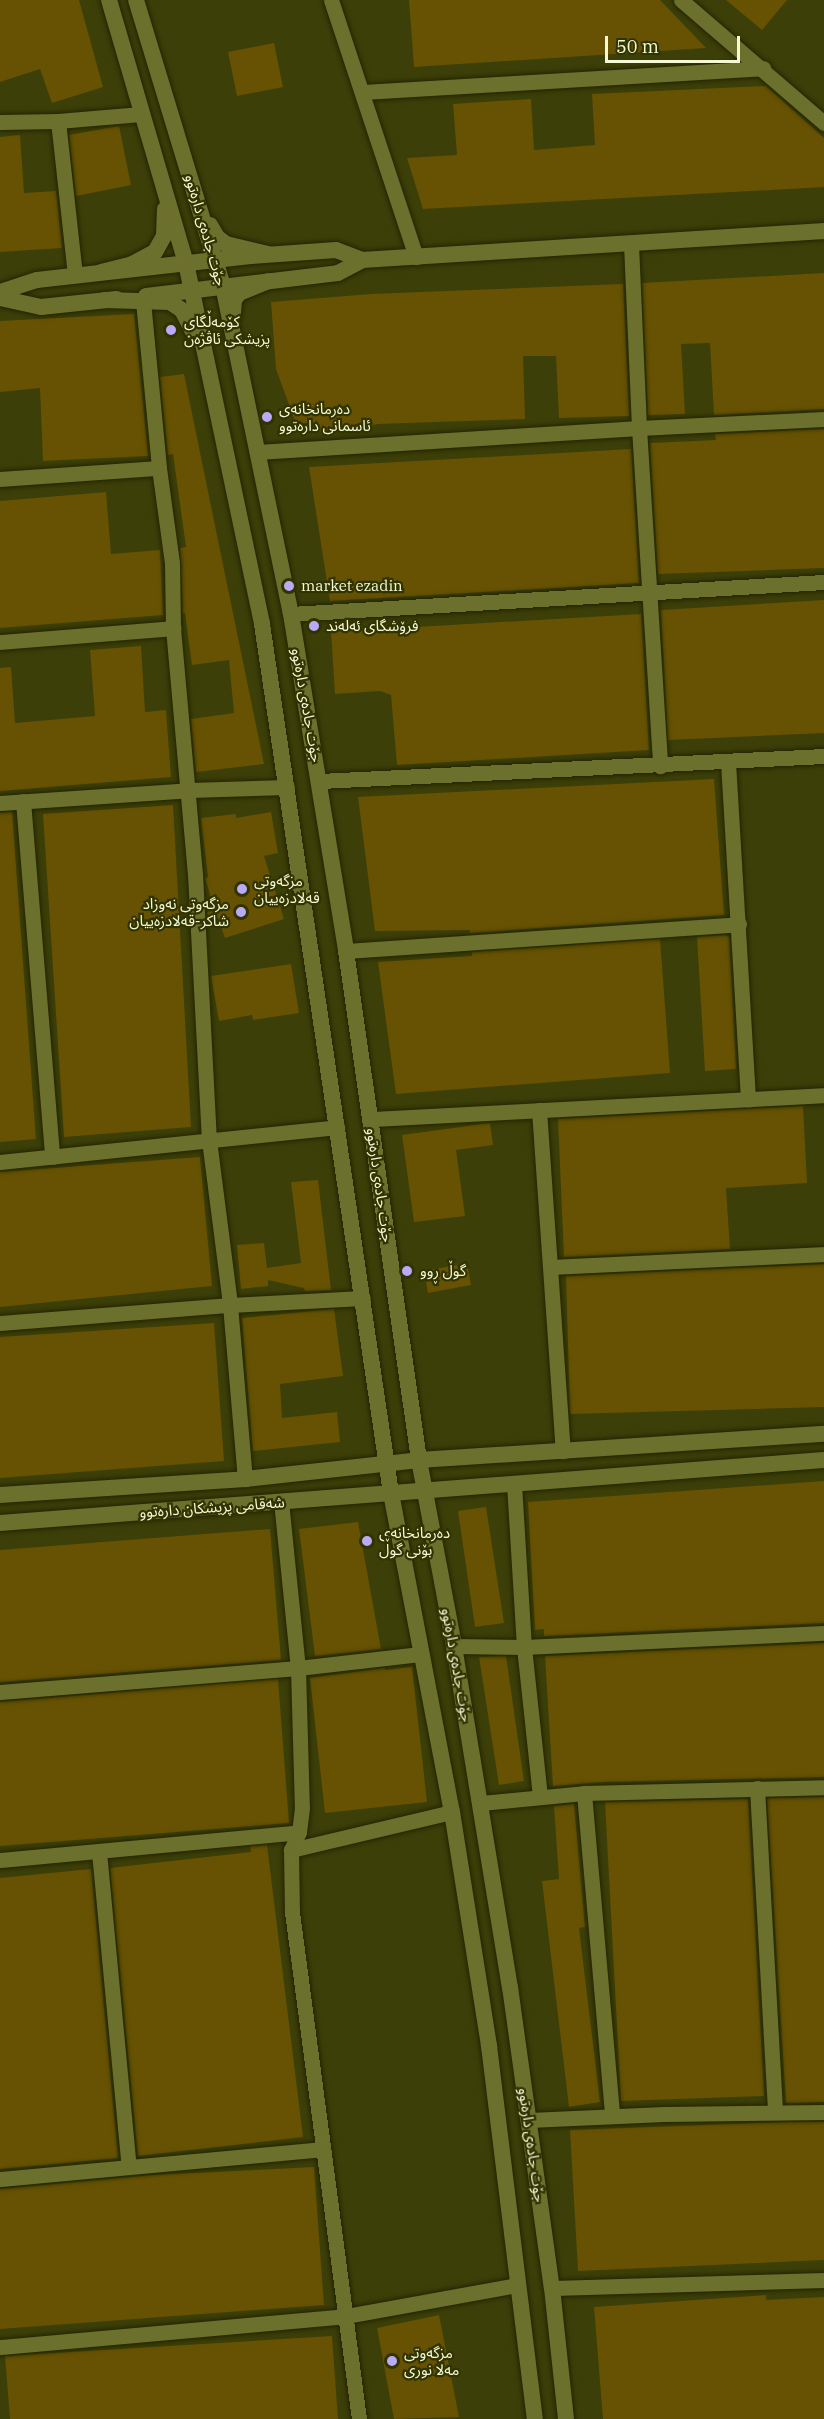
<!DOCTYPE html>
<meta charset="utf-8">
<style>
body{margin:0}
#map{position:relative;width:824px;height:2419px;overflow:hidden;background:#3c3f08;font-family:"IBM Plex Serif","Noto Sans Arabic",serif}
div>[style]{position:absolute}
.building>*{inset:0;background:#665202}
.roads{filter:drop-shadow(0 0 2px #232501) drop-shadow(0 0 2px #232501)}
.minor>*{height:15px;margin:-7.5px;padding:0 7.5px;transform-origin:7.5px;border-radius:7.5px;background:#6c702d}
.tertiary>*{height:16px;margin:-8px;padding:0 8px;transform-origin:8px;border-radius:8px;background:#6c702d}
.secondary>*{height:16px;margin:-8px;padding:0 8px;transform-origin:8px;border-radius:8px;background:#6c702d}
.dots>*{width:16px;height:16px;translate:-50% -50%;box-sizing:border-box;border:3px solid #323400;border-radius:50%}
span{translate:-50% -50%;white-space:nowrap;text-align:center;line-height:1.15;-webkit-text-stroke:4.5px #323400;paint-order:stroke}
.street-label{font-size:15px;color:#f4f8d5}
.poi-label{font-size:15px;color:#f4f8d5}
.left{translate:0 -50%;text-align:left}
.right{translate:-100% -50%;text-align:right}
.scale{position:absolute;left:605px;top:36px;width:135px;height:27px;box-sizing:border-box;border:3px solid #f4f8d5;border-top:0;padding-left:8px;font-size:18px;line-height:21px;white-space:nowrap;color:#f4f8d5;-webkit-text-stroke:4px #323400;paint-order:stroke}
</style>
<div id="map">
<div class="building">
<div style="clip-path:polygon(0 0,79px 0,103px 87px,52px 103px,40px 69px,0 82px)"></div>
<div style="clip-path:polygon(409px 0,660px 0,706px 48px,414px 67px)"></div>
<div style="clip-path:polygon(726px 0,787px 0,762px 30px)"></div>
<div style="clip-path:polygon(274px 43px,283px 87px,237px 96px,228px 52px)"></div>
<div style="clip-path:polygon(766px 86px,824px 138px,824px 187px,423px 209px,407px 158px,457px 155px,453px 104px,531px 99px,534px 150px,595px 145px,592px 94px)"></div>
<div style="clip-path:polygon(119px 126px,131px 185px,76px 196px,69px 135px)"></div>
<div style="clip-path:polygon(20px 135px,24px 193px,56px 191px,62px 248px,0 252px,0 137px)"></div>
<div style="clip-path:polygon(824px 273px,824px 409px,714px 415px,710px 343px,681px 344px,685px 414px,648px 415px,642px 283px)"></div>
<div style="clip-path:polygon(623px 284px,629px 416px,559px 418px,556px 356px,523px 356px,525px 419px,378px 424px,336px 431px,299px 432px,276px 369px,271px 302px,371px 294px)"></div>
<div style="clip-path:polygon(134px 314px,148px 456px,43px 461px,40px 388px,0 392px,0 321px)"></div>
<div style="clip-path:polygon(184px 374px,220px 550px,264px 764px,196px 772px,191px 719px,234px 713px,229px 660px,192px 665px,185px 613px,183px 613px,180px 548px,186px 547px,173px 454px,168px 455px,160px 377px)"></div>
<div style="clip-path:polygon(824px 429px,824px 568px,658px 574px,650px 443px,716px 440px,715px 434px)"></div>
<div style="clip-path:polygon(631px 449px,639px 583px,330px 601px,309px 467px)"></div>
<div style="clip-path:polygon(106px 492px,111px 554px,160px 550px,163px 615px,0 628px,0 501px)"></div>
<div style="clip-path:polygon(824px 600px,824px 733px,668px 740px,661px 610px)"></div>
<div style="clip-path:polygon(641px 614px,649px 750px,397px 765px,391px 695px,380px 691px,335px 694px,331px 632px)"></div>
<div style="clip-path:polygon(141px 646px,145px 712px,166px 710px,171px 777px,0 791px,0 668px,11px 667px,15px 723px,95px 716px,90px 650px)"></div>
<div style="clip-path:polygon(714px 779px,724px 915px,470px 933px,470px 930px,375px 931px,358px 797px)"></div>
<div style="clip-path:polygon(173px 805px,191px 1127px,64px 1137px,43px 814px)"></div>
<div style="clip-path:polygon(12px 812px,36px 1139px,0 1142px,0 813px)"></div>
<div style="clip-path:polygon(271px 812px,278px 853px,264px 856px,284px 919px,225px 938px,218px 918px,207px 917px,208px 907px,212px 901px,205px 878px,208px 877px,201px 818px,236px 814px,236px 818px)"></div>
<div style="clip-path:polygon(725px 935px,729px 937px,736px 1069px,705px 1071px,697px 937px)"></div>
<div style="clip-path:polygon(660px 939px,670px 1073px,396px 1094px,378px 962px,472px 956px,472px 952px)"></div>
<div style="clip-path:polygon(291px 964px,299px 1013px,253px 1020px,252px 1015px,219px 1021px,211px 976px)"></div>
<div style="clip-path:polygon(803px 1106px,807px 1183px,726px 1188px,730px 1249px,564px 1257px,558px 1119px)"></div>
<div style="clip-path:polygon(490px 1123px,493px 1145px,456px 1150px,465px 1216px,414px 1222px,402px 1135px)"></div>
<div style="clip-path:polygon(200px 1157px,212px 1286px,0 1307px,0 1172px)"></div>
<div style="clip-path:polygon(318px 1180px,331px 1290px,305px 1291px,304px 1288px,268px 1280px,268px 1286px,241px 1289px,237px 1245px,264px 1243px,267px 1268px,301px 1263px,291px 1182px)"></div>
<div style="clip-path:polygon(467px 1263px,471px 1285px,428px 1293px,424px 1271px)"></div>
<div style="clip-path:polygon(824px 1264px,824px 1407px,570px 1414px,566px 1276px)"></div>
<div style="clip-path:polygon(334px 1309px,343px 1376px,280px 1384px,282px 1418px,337px 1412px,340px 1442px,253px 1451px,242px 1318px)"></div>
<div style="clip-path:polygon(214px 1323px,224px 1461px,0 1478px,0 1337px)"></div>
<div style="clip-path:polygon(824px 1481px,824px 1623px,544px 1636px,544px 1629px,535px 1630px,528px 1502px)"></div>
<div style="clip-path:polygon(486px 1507px,504px 1623px,475px 1627px,458px 1511px)"></div>
<div style="clip-path:polygon(358px 1522px,381px 1649px,315px 1656px,299px 1529px)"></div>
<div style="clip-path:polygon(270px 1529px,281px 1660px,0 1682px,0 1550px)"></div>
<div style="clip-path:polygon(824px 1643px,824px 1777px,603px 1782px,553px 1786px,545px 1656px)"></div>
<div style="clip-path:polygon(506px 1656px,524px 1781px,499px 1785px,479px 1657px)"></div>
<div style="clip-path:polygon(412px 1667px,427px 1802px,325px 1813px,310px 1678px,385px 1668px,385px 1670px)"></div>
<div style="clip-path:polygon(278px 1679px,289px 1823px,0 1846px,0 1702px)"></div>
<div style="clip-path:polygon(824px 1797px,824px 2102px,786px 2103px,767px 1798px)"></div>
<div style="clip-path:polygon(748px 1799px,764px 2096px,621px 2101px,605px 1802px)"></div>
<div style="clip-path:polygon(574px 1804px,585px 1927px,579px 1928px,600px 2102px,569px 2107px,542px 1881px,559px 1879px,554px 1806px)"></div>
<div style="clip-path:polygon(267px 1845px,303px 2137px,138px 2156px,110px 1868px,251px 1852px,250px 1846px)"></div>
<div style="clip-path:polygon(91px 1869px,118px 2158px,0 2169px,0 1878px)"></div>
<div style="clip-path:polygon(787px 2122px,824px 2122px,824px 2260px,578px 2271px,570px 2130px)"></div>
<div style="clip-path:polygon(314px 2167px,324px 2305px,0 2329px,0 2189px,153px 2175px)"></div>
<div style="clip-path:polygon(766px 2295px,766px 2300px,824px 2297px,824px 2419px,603px 2419px,594px 2307px)"></div>
<div style="clip-path:polygon(439px 2315px,459px 2417px,394px 2419px,377px 2328px)"></div>
<div style="clip-path:polygon(332px 2336px,338px 2419px,10px 2419px,5px 2356px)"></div>
</div>
<div class="roads">
<div class="minor">
<div style="left:331px;top:0;width:271px;rotate:71.7deg"></div>
<div style="left:681px;top:0;width:189px;rotate:40.7deg"></div>
<div style="left:362px;top:92px;width:402px;rotate:-3.4deg"></div>
<div style="left:58px;top:121px;width:155px;rotate:83.7deg"></div>
<div style="left:0;top:122px;width:58px;rotate:-1deg"></div>
<div style="left:58px;top:121px;width:83px;rotate:-4.8deg"></div>
<div style="left:631px;top:244px;width:184px;rotate:87.5deg"></div>
<div style="left:639px;top:428px;width:339px;rotate:86.4deg"></div>
<div style="left:143px;top:301px;width:168px;rotate:84.5deg"></div>
<div style="left:159px;top:468px;width:96px;rotate:82.2deg"></div>
<div style="left:172px;top:563px;width:65px;rotate:89.1deg"></div>
<div style="left:173px;top:628px;width:247px;rotate:84.9deg"></div>
<div style="left:195px;top:874px;width:266px;rotate:87deg"></div>
<div style="left:209px;top:1140px;width:166px;rotate:82.7deg"></div>
<div style="left:230px;top:1305px;width:175px;rotate:85.1deg"></div>
<div style="left:257px;top:452px;width:383px;rotate:-3.6deg"></div>
<div style="left:639px;top:428px;width:185px;rotate:-2.8deg"></div>
<div style="left:0;top:479px;width:159px;rotate:-4deg"></div>
<div style="left:291px;top:614px;width:534px;rotate:-3.44deg"></div>
<div style="left:0;top:642px;width:174px;rotate:-4.6deg"></div>
<div style="left:728px;top:762px;width:338px;rotate:86.6deg"></div>
<div style="left:320px;top:781px;width:505px;rotate:-2.84deg"></div>
<div style="left:23px;top:801px;width:357px;rotate:85.3deg"></div>
<div style="left:0;top:803px;width:189px;rotate:-3.9deg"></div>
<div style="left:189px;top:790px;width:98px;rotate:-1.8deg"></div>
<div style="left:346px;top:951px;width:394px;rotate:-3.9deg"></div>
<div style="left:539px;top:1110px;width:342px;rotate:86deg"></div>
<div style="left:371px;top:1119px;width:454px;rotate:-3deg"></div>
<div style="left:0;top:1162px;width:339px;rotate:-5.9deg"></div>
<div style="left:552px;top:1267px;width:272px;rotate:-2.7deg"></div>
<div style="left:0;top:1323px;width:231px;rotate:-4.5deg"></div>
<div style="left:230px;top:1305px;width:133px;rotate:-3deg"></div>
<div style="left:514px;top:1484px;width:163px;rotate:86.5deg"></div>
<div style="left:524px;top:1647px;width:151px;rotate:83.9deg"></div>
<div style="left:281px;top:1501px;width:168px;rotate:84.2deg"></div>
<div style="left:298px;top:1668px;width:140px;rotate:88.4deg"></div>
<div style="left:302px;top:1808px;width:24px;rotate:97deg"></div>
<div style="left:299px;top:1832px;width:20px;rotate:114deg"></div>
<div style="left:291px;top:1850px;width:62px;rotate:89.1deg"></div>
<div style="left:292px;top:1912px;width:511px;rotate:82.47deg"></div>
<div style="left:454px;top:1646px;width:70px;rotate:0.8deg"></div>
<div style="left:524px;top:1647px;width:300px;rotate:-2.7deg"></div>
<div style="left:0;top:1692px;width:299px;rotate:-4.6deg"></div>
<div style="left:298px;top:1668px;width:123px;rotate:-6.5deg"></div>
<div style="left:757px;top:1788px;width:323px;rotate:86.8deg"></div>
<div style="left:584px;top:1793px;width:323px;rotate:85deg"></div>
<div style="left:481px;top:1803px;width:103px;rotate:-5.5deg"></div>
<div style="left:584px;top:1793px;width:240px;rotate:-1.4deg"></div>
<div style="left:291px;top:1850px;width:165px;rotate:-13.3deg"></div>
<div style="left:99px;top:1852px;width:316px;rotate:84.6deg"></div>
<div style="left:0;top:1860px;width:300px;rotate:-5.3deg"></div>
<div style="left:529px;top:2120px;width:135px;rotate:-2.5deg"></div>
<div style="left:664px;top:2114px;width:160px;rotate:-0.7deg"></div>
<div style="left:0;top:2179px;width:323px;rotate:-5.3deg"></div>
<div style="left:552px;top:2288px;width:272px;rotate:-1.7deg"></div>
<div style="left:0;top:2347px;width:347px;rotate:-5.1deg"></div>
<div style="left:346px;top:2316px;width:174px;rotate:-10.3deg"></div>
</div>
<div class="tertiary">
<div style="left:0;top:292px;width:39px;rotate:-18deg"></div>
<div style="left:37px;top:280px;width:215px;rotate:-6.4deg"></div>
<div style="left:251px;top:256px;width:85px;rotate:-4deg"></div>
<div style="left:336px;top:250px;width:28px;rotate:21deg"></div>
<div style="left:362px;top:260px;width:463px;rotate:-3.6deg"></div>
<div style="left:146px;top:296px;width:193px;rotate:-6.8deg"></div>
<div style="left:338px;top:273px;width:27px;rotate:-28deg"></div>
<div style="left:0;top:298px;width:42px;rotate:12.4deg"></div>
<div style="left:41px;top:307px;width:76px;rotate:-6deg"></div>
</div>
<div class="secondary">
<div style="left:109px;top:0;width:274px;rotate:73.7deg"></div>
<div style="left:186px;top:263px;width:369px;rotate:78.1deg"></div>
<div style="left:262px;top:624px;width:879px;rotate:81.56deg"></div>
<div style="left:391px;top:1493px;width:325px;rotate:79.2deg"></div>
<div style="left:452px;top:1812px;width:237px;rotate:81deg"></div>
<div style="left:489px;top:2046px;width:376px;rotate:83deg"></div>
<div style="left:136px;top:0;width:299px;rotate:73.1deg"></div>
<div style="left:223px;top:286px;width:335px;rotate:78.3deg"></div>
<div style="left:291px;top:614px;width:341px;rotate:80.7deg"></div>
<div style="left:346px;top:951px;width:514px;rotate:81.84deg"></div>
<div style="left:419px;top:1460px;width:189px;rotate:79.3deg"></div>
<div style="left:454px;top:1646px;width:346px;rotate:80.7deg"></div>
<div style="left:510px;top:1987px;width:304px;rotate:82.1deg"></div>
<div style="left:552px;top:2288px;width:132px;rotate:83.9deg"></div>
<div style="left:210px;top:225px;width:14px;rotate:60deg"></div>
<div style="left:217px;top:237px;width:11px;rotate:38deg"></div>
<div style="left:226px;top:244px;width:43px;rotate:13.4deg"></div>
<div style="left:101px;top:272px;width:32px;rotate:-14deg"></div>
<div style="left:132px;top:264px;width:26px;rotate:-28deg"></div>
<div style="left:155px;top:252px;width:18px;rotate:-61deg"></div>
<div style="left:164px;top:236px;width:27px;rotate:-88deg"></div>
<div style="left:105px;top:300px;width:65px;rotate:1.8deg"></div>
<div style="left:170px;top:302px;width:14px;rotate:34deg"></div>
<div style="left:182px;top:310px;width:27px;rotate:63deg"></div>
<div style="left:233px;top:314px;width:14px;rotate:-86deg"></div>
<div style="left:234px;top:300px;width:9px;rotate:-54deg"></div>
<div style="left:239px;top:293px;width:31px;rotate:-22deg"></div>
<div style="left:0;top:1495px;width:246px;rotate:-3.7deg"></div>
<div style="left:245px;top:1479px;width:175px;rotate:-6.2deg"></div>
<div style="left:419px;top:1460px;width:406px;rotate:-3.7deg"></div>
<div style="left:0;top:1523px;width:826px;rotate:-4.37deg"></div>
</div>
</div>
<div class="dots">
<div style="left:171px;top:330px;background:#b9abf7"></div>
<div style="left:267px;top:417px;background:#b9abf7"></div>
<div style="left:289px;top:586px;background:#b9abf7"></div>
<div style="left:314px;top:626px;background:#b9abf7"></div>
<div style="left:242px;top:889px;background:#b9abf7"></div>
<div style="left:241px;top:912px;background:#b9abf7"></div>
<div style="left:407px;top:1271px;background:#b9abf7"></div>
<div style="left:367px;top:1541px;background:#b9abf7"></div>
<div style="left:392px;top:2361px;background:#b9abf7"></div>
</div>
<div class="street-label">
<span style="left:206px;top:230px;rotate:74deg">جۆت جادەی دارەتوو</span>
<span style="left:307px;top:705px;rotate:80deg">جۆت جادەی دارەتوو</span>
<span style="left:380px;top:1185px;rotate:82deg">جۆت جادەی دارەتوو</span>
<span style="left:212px;top:1507px;rotate:-4deg">شەقامی پزیشکان دارەتوو</span>
<span style="left:457px;top:1665px;rotate:80deg">جۆت جادەی دارەتوو</span>
<span style="left:532px;top:2145px;rotate:82deg">جۆت جادەی دارەتوو</span>
</div>
<div class="poi-label">
<span class="left" style="left:184px;top:330px">کۆمەڵگای<br>پزیشکی ئاڤژەن</span>
<span class="left" style="left:279px;top:417px">دەرمانخانەی<br>ئاسمانی دارەتوو</span>
<span class="left" style="left:301px;top:586px">market ezadin</span>
<span class="left" style="left:326px;top:626px">فرۆشگای ئەلەند</span>
<span class="left" style="left:254px;top:889px">مزگەوتی<br>قەلادزەییان</span>
<span class="right" style="left:229px;top:912px">مزگەوتی نەوزاد<br>شاکر-قەلادزەییان</span>
<span class="left" style="left:420px;top:1271px">گوڵ ڕوو</span>
<span class="left" style="left:379px;top:1541px">دەرمانخانەی<br>بۆنی گوڵ</span>
<span class="left" style="left:404px;top:2361px">مزگەوتی<br>مەلا نوری</span>
</div>
<div class="scale">50 m</div>
</div>
